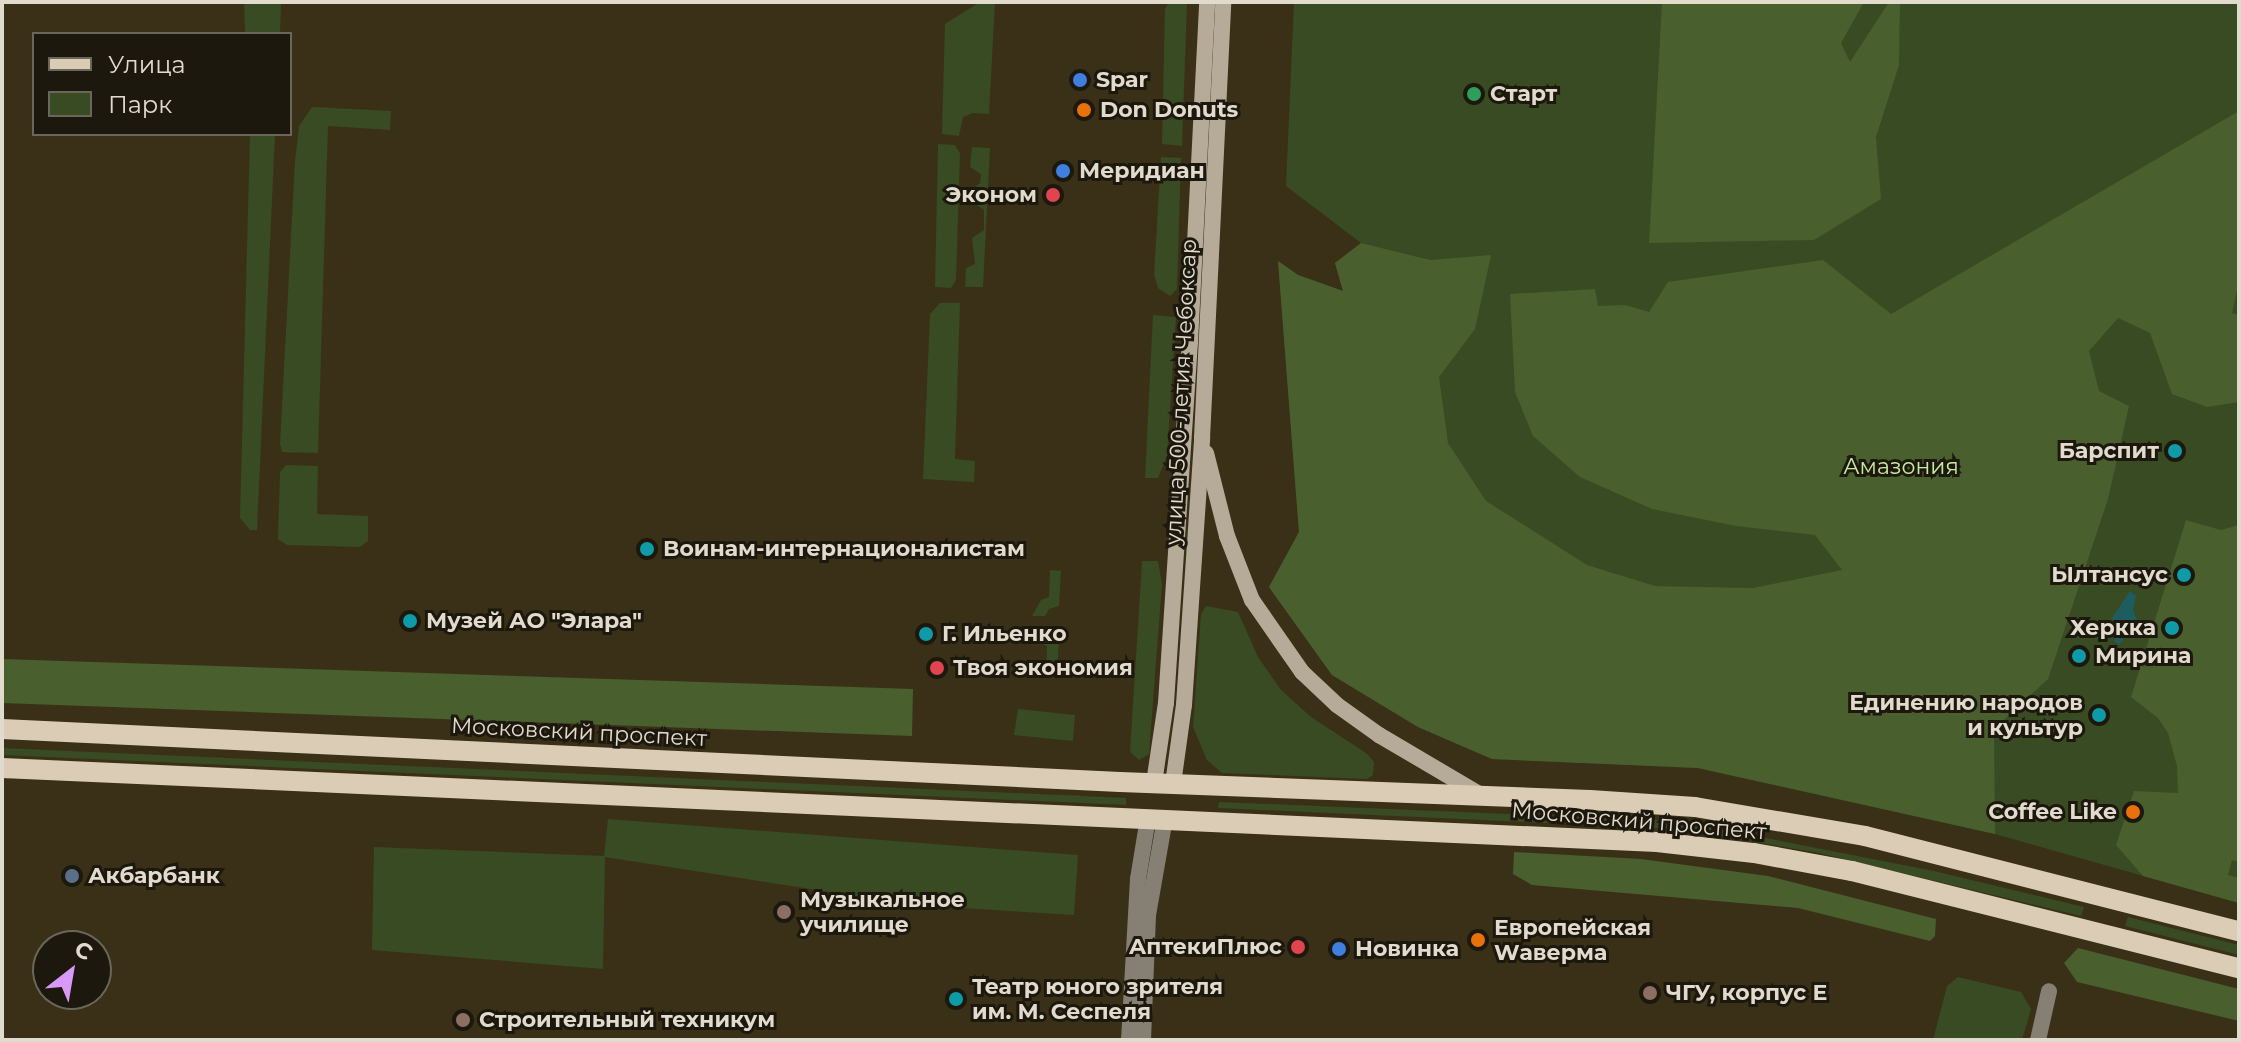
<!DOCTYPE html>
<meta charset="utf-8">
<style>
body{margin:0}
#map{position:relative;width:2241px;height:1042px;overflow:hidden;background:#393017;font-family:Montserrat,sans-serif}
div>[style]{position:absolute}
.green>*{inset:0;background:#394b23}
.forest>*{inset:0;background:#495f2d}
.water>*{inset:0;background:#1d5d60}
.minor>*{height:16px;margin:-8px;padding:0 8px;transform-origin:8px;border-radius:8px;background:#867f73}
.tertiary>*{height:16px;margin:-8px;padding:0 8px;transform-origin:8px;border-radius:8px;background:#867f73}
.secondary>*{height:16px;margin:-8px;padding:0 8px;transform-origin:8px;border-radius:8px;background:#b6ab99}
.primary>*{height:20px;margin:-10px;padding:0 10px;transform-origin:10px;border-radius:10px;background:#dbcdb5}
.dots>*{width:22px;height:22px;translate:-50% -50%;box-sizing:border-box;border:4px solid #1c180d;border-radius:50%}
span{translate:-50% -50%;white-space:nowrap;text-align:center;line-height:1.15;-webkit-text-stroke:6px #1c180d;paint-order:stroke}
.poi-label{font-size:22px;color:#e1dbcd;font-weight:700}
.left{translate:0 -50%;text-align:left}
.right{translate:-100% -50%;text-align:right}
.street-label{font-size:22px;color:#e1dbcd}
.park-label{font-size:22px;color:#c7eb9d}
.frame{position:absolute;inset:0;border:4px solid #e1dbcd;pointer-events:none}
.legend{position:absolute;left:32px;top:32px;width:260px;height:104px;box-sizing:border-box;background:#1c180d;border:2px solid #6b665a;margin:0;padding:10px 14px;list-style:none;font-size:24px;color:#e1dbcd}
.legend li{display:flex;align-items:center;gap:16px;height:40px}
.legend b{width:40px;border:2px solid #6b665a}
.north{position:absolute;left:32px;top:930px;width:80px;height:80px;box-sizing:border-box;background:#1c180d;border:2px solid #6b665a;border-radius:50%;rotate:31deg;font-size:22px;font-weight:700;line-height:32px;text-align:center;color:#e1dbcd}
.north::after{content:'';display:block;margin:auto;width:28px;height:36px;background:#d99af7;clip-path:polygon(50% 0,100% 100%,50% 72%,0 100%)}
</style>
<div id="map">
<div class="green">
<div style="clip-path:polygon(244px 2px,281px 2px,280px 34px,245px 34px)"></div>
<div style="clip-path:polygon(980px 2px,995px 2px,989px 114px,973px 113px,963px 117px,959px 136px,942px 134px,945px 24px)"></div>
<div style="clip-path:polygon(1169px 2px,1187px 2px,1182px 146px,1162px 144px,1165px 9px)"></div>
<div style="clip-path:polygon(1294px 2px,2239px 2px,2239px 903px,1995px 834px,1698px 768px,1492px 759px,1418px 727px,1332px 675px,1269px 587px,1299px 532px,1278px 261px,1298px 275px,1343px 291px,1335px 263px,1361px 243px,1286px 186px)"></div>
<div style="clip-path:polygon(312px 107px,391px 111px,390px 130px,328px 126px,318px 453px,282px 452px,280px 444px,295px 161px,299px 126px)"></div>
<div style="clip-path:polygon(250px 134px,275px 134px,257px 530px,250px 530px,240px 518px)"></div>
<div style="clip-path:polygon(938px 144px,955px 145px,960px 153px,956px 280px,951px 288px,935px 287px)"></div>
<div style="clip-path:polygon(972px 147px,990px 148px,983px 287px,965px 287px,966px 268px,975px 264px,972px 238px,984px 230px,984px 210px,972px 202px,973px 189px,980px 183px,981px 174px,970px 167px)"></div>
<div style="clip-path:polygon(1161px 157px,1181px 158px,1177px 289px,1170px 296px,1158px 288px,1154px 275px)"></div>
<div style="clip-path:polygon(940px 303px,960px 303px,955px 459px,975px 461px,974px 482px,923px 479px,930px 314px)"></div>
<div style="clip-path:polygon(1153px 315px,1176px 317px,1167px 456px,1158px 478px,1145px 478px)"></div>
<div style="clip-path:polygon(286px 465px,318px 466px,317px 514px,368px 516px,368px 541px,360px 547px,287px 545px,278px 539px,280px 472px)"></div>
<div style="clip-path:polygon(1142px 561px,1158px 561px,1162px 584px,1149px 754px,1139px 760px,1130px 752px)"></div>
<div style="clip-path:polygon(1050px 570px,1061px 571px,1059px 606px,1049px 609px,1045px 616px,1032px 616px,1041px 600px,1049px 597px)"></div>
<div style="clip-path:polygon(1206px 606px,1238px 612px,1258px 657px,1281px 690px,1311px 717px,1366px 753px,1374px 762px,1373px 775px,1367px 779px,1222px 773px,1207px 760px,1193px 727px,1201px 614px)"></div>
<div style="clip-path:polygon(1032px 626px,1043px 626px,1047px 634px,1059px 640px,1057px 673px,1046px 672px,1047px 646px,1039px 642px)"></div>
<div style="clip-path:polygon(1018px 709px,1075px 715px,1073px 741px,1014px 735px)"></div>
<div style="clip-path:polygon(2px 748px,1126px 798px,1126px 805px,2px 755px)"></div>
<div style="clip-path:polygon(1219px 802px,1679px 821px,1934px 871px,2084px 907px,2081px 916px,1819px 853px,1678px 829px,1218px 808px)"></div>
<div style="clip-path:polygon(608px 819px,1078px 855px,1074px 915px,914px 905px,605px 857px,603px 969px,372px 950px,374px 847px,604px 856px)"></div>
<div style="clip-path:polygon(2128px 917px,2239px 945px,2239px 955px,2125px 926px)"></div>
<div style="clip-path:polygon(1958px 977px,2021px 992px,2031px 1009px,2022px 1040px,1933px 1040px,1947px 986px)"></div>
</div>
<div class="forest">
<div style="clip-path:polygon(1662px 2px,1864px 2px,1841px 43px,1850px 62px,1889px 2px,1900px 2px,1899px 65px,1876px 137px,1881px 199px,1814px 240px,1649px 243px)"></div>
<div style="clip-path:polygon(2239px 111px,2239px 281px,2232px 313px,2239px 315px,2239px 402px,2207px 407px,2172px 394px,2150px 333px,2118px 318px,2089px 351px,2099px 391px,2129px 406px,2108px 499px,2048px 679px,1994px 729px,1995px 834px,1698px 768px,1492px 759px,1418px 727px,1332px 675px,1269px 587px,1299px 532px,1278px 261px,1298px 275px,1343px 291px,1335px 263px,1361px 243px,1430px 260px,1491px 255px,1475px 329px,1439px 377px,1448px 443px,1486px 501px,1587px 565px,1655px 586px,1753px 588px,1842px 570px,1815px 535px,1736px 526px,1652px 509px,1580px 477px,1533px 436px,1515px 392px,1510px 294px,1595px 289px,1598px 306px,1625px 305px,1649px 312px,1668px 282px,1823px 260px,1891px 314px)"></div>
<div style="clip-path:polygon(2186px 520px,2221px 530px,2239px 525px,2239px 862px,2232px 860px,2228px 875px,2239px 878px,2239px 903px,2143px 876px,2116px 845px,2134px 791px,2178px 793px,2177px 766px,2168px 733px,2158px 718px,2131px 697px)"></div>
<div style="clip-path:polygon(2px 659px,913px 689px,912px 736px,2px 703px)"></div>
<div style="clip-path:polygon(1514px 852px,1641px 859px,1768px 876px,1936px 919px,1935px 936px,1930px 941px,1798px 908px,1532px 885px,1513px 874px)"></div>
<div style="clip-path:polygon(2078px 948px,2239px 989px,2239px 1021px,2077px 982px,2064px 963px)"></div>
</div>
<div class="water">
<div style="clip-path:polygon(2130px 591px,2136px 596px,2133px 610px,2137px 621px,2119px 645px,2114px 641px,2117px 629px,2112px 618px)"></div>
</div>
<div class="minor">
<div style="left:2038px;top:1040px;width:50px;rotate:-77.3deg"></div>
</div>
<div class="tertiary">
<div style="left:1129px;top:1040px;width:161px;rotate:-86.8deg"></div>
<div style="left:1138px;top:879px;width:62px;rotate:-80.7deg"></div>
<div style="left:1143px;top:1040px;width:125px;rotate:-87.7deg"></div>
<div style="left:1148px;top:915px;width:97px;rotate:-80deg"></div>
</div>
<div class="secondary">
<div style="left:1206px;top:453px;width:86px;rotate:75.8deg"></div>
<div style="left:1227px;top:536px;width:69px;rotate:68.7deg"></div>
<div style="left:1252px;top:600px;width:88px;rotate:55.2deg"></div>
<div style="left:1302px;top:672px;width:48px;rotate:43.3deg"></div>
<div style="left:1337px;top:705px;width:52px;rotate:35.5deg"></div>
<div style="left:1379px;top:735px;width:118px;rotate:30.5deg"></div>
<div style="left:1154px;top:783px;width:81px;rotate:-81.5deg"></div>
<div style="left:1166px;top:703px;width:362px;rotate:-86.2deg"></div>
<div style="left:1190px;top:342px;width:340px;rotate:-87.1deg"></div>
<div style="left:1173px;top:784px;width:80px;rotate:-82.1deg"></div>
<div style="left:1184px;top:705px;width:268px;rotate:-86.1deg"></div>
<div style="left:1202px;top:438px;width:437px;rotate:-87.2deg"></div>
</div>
<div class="primary">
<div style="left:2px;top:729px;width:1119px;rotate:2.71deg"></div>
<div style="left:1120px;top:782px;width:470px;rotate:2.2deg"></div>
<div style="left:1590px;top:800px;width:105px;rotate:3.8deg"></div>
<div style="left:1695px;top:807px;width:172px;rotate:9.7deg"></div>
<div style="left:1865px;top:836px;width:386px;rotate:14.3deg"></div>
<div style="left:2px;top:768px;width:1657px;rotate:2.56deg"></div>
<div style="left:1657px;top:842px;width:98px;rotate:6.5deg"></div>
<div style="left:1754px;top:853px;width:100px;rotate:10.4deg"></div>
<div style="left:1852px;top:871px;width:399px;rotate:14.1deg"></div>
</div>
<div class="dots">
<div style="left:1080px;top:80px;background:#3f7fe0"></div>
<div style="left:1474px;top:94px;background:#2e9e5b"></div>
<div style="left:1084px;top:110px;background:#e8710a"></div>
<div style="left:1063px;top:171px;background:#3f7fe0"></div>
<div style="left:1053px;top:195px;background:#e0444e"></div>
<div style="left:2175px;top:451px;background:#0f9aa8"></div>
<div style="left:647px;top:549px;background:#0f9aa8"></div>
<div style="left:2184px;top:575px;background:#0f9aa8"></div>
<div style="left:410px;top:621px;background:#0f9aa8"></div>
<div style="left:2172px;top:628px;background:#0f9aa8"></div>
<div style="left:926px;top:634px;background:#0f9aa8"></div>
<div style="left:2079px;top:656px;background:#0f9aa8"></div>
<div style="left:937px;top:668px;background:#e0444e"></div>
<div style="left:2099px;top:715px;background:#0f9aa8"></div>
<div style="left:2133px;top:812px;background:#e8710a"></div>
<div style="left:72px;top:876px;background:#5c6f8a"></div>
<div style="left:784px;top:912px;background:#8d6e63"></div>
<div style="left:1478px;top:940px;background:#e8710a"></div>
<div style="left:1298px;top:947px;background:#e0444e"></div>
<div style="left:1339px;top:949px;background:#3f7fe0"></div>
<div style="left:1650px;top:993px;background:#8d6e63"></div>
<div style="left:956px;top:999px;background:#0f9aa8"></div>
<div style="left:463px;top:1020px;background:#8d6e63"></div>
</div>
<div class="poi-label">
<span class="left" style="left:1096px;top:80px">Spar</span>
<span class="left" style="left:1490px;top:94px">Старт</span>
<span class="left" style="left:1100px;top:110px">Don Donuts</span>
<span class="left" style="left:1079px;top:171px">Меридиан</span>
<span class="right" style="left:1037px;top:195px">Эконом</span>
<span class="right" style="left:2159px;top:451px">Барспит</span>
<span class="left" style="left:663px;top:549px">Воинам-интернационалистам</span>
<span class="right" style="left:2168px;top:575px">Ылтансус</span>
<span class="left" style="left:426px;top:621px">Музей АО "Элара"</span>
<span class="right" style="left:2156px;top:628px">Херкка</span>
<span class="left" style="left:942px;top:634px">Г. Ильенко</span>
<span class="left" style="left:2095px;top:656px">Мирина</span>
<span class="left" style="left:953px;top:668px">Твоя экономия</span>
<span class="right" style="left:2083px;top:715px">Единению народов<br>и культур</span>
<span class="right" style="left:2117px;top:812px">Coffee Like</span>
<span class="left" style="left:88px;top:876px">Акбарбанк</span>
<span class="left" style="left:800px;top:912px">Музыкальное<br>училище</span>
<span class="left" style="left:1494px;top:940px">Европейская<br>Wаверма</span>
<span class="right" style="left:1282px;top:947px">АптекиПлюс</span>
<span class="left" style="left:1355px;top:949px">Новинка</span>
<span class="left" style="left:972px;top:999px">Театр юного зрителя<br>им. М. Сеспеля</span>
<span class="left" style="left:1666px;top:993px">ЧГУ, корпус Е</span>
<span class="left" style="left:479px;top:1020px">Строительный техникум</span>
</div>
<div class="street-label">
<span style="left:1181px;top:392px;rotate:-87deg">улица 500-летия Чебоксар</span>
<span style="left:579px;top:732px;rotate:3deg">Московский проспект</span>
<span style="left:1639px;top:821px;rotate:5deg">Московский проспект</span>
</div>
<div class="park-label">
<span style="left:1901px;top:467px">Амазония</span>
</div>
<div class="frame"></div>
<ul class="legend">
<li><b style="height:10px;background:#dbcdb5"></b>Улица</li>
<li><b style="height:22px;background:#394b23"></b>Парк</li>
</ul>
<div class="north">С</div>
</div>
